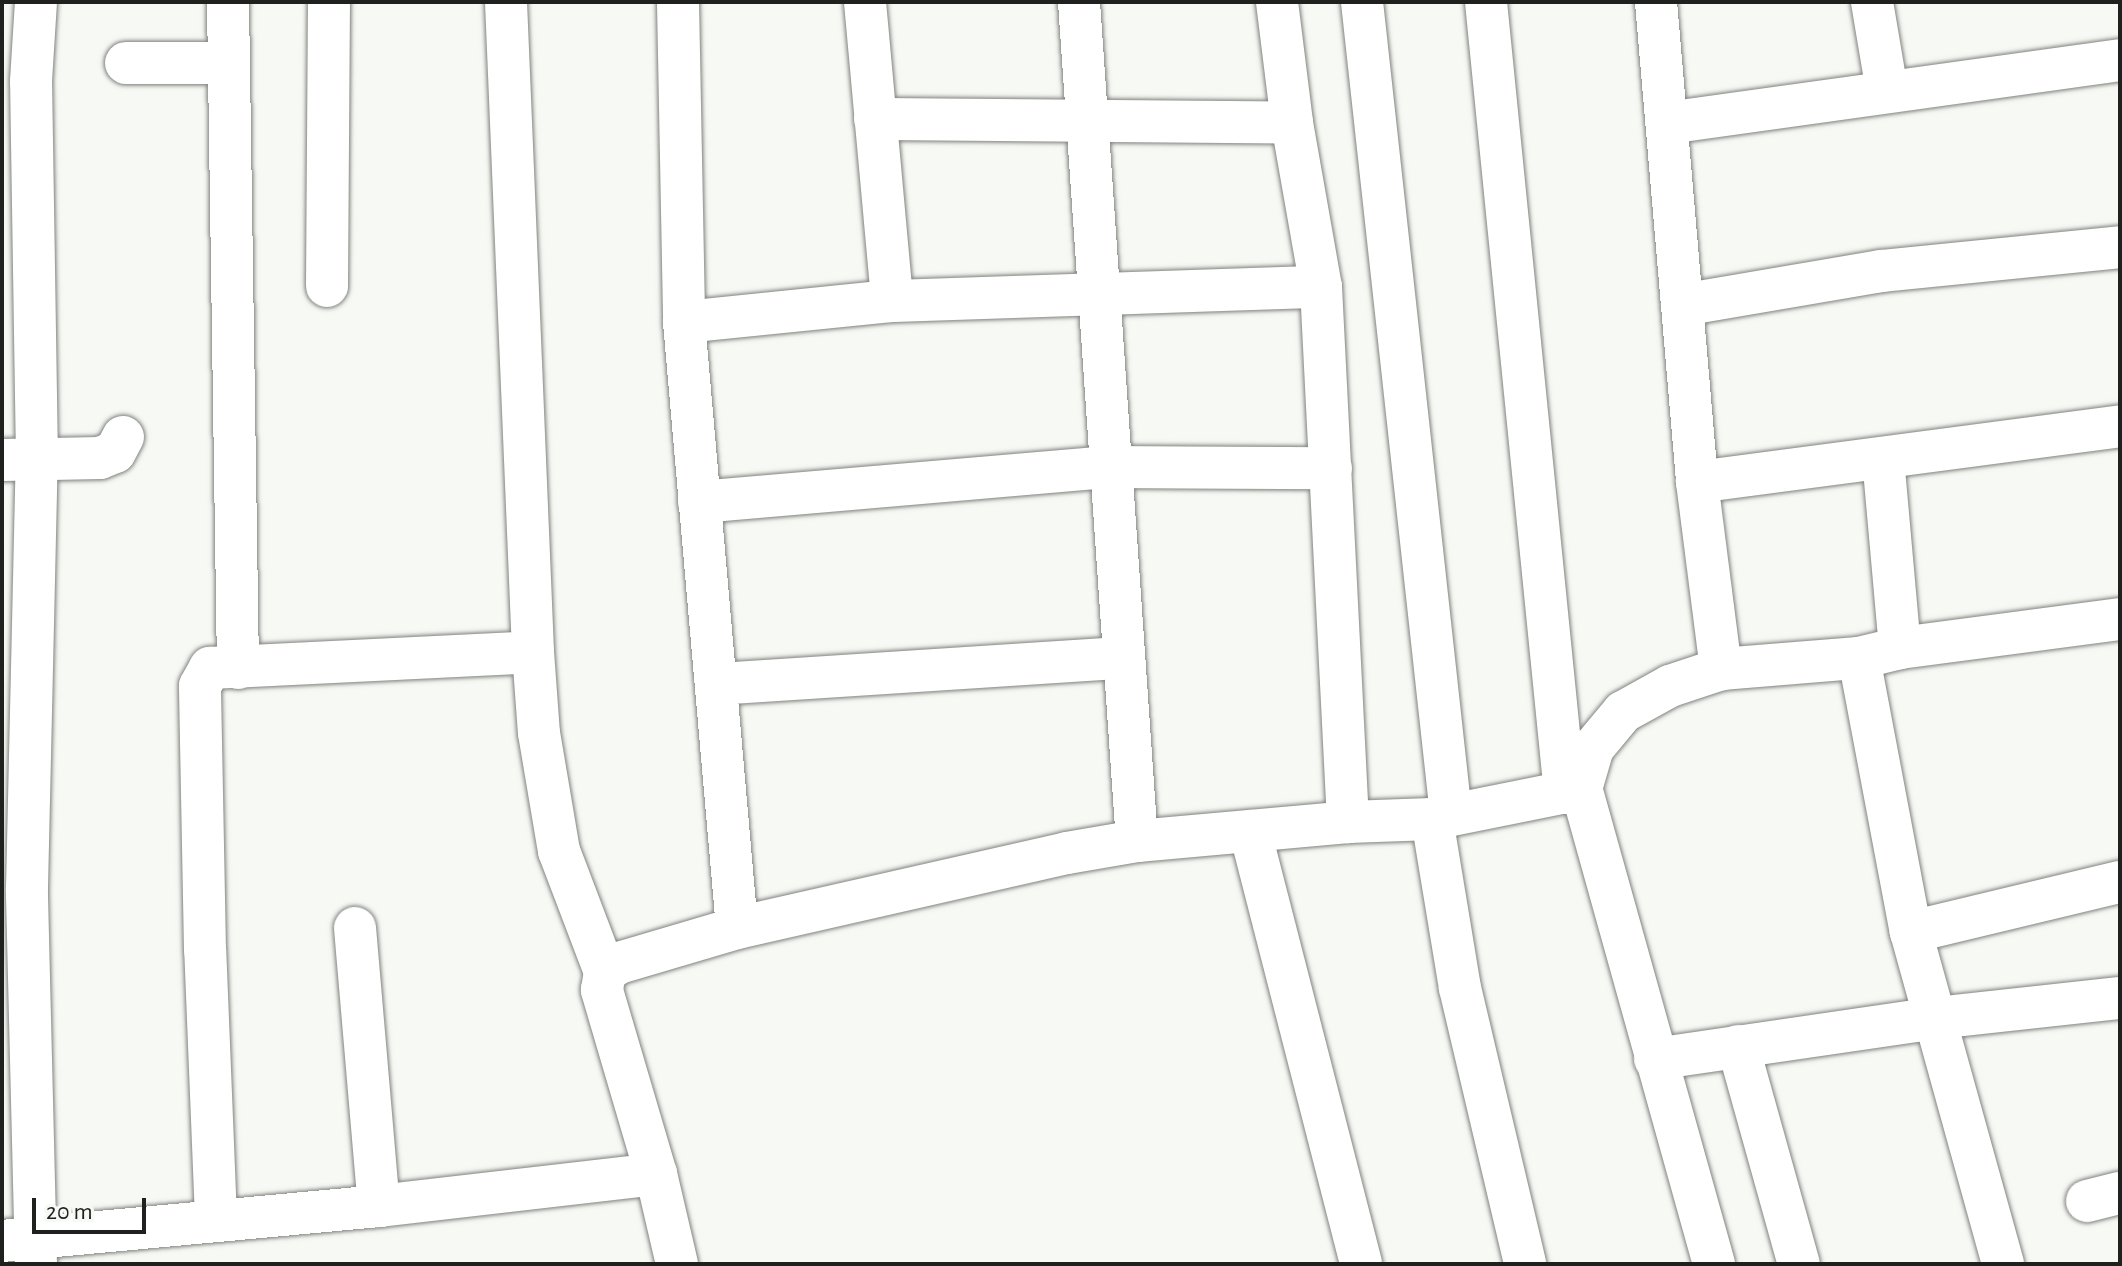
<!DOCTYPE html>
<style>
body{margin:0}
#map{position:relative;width:2122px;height:1266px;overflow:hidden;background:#f6f9f4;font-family:"Alegreya Sans",sans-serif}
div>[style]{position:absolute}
.roads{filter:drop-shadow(0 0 2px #80837e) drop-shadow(0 0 2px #80837e)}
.street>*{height:42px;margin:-21px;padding:0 21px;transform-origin:21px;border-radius:21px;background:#fff}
span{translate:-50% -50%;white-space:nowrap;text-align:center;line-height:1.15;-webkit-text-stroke:8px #f6f9f4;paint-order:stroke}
.frame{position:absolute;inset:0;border:4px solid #1f211f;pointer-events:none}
.scale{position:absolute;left:32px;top:1198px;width:114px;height:36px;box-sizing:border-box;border:4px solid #1f211f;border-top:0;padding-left:10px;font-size:24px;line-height:28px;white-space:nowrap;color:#1f211f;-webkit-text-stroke:6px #f6f9f4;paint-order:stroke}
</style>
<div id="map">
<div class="roads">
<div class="street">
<div style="left:228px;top:2px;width:666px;rotate:89.14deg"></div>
<div style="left:506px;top:2px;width:651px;rotate:87.62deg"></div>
<div style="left:533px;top:652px;width:81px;rotate:85.8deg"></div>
<div style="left:539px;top:733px;width:120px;rotate:80.4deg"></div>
<div style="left:559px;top:851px;width:129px;rotate:69.2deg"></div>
<div style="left:678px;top:2px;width:320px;rotate:88.9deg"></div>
<div style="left:684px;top:322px;width:608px;rotate:85deg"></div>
<div style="left:865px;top:2px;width:300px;rotate:84.8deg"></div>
<div style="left:1079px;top:2px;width:841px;rotate:86.05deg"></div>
<div style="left:1277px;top:2px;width:122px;rotate:82.9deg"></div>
<div style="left:1292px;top:123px;width:167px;rotate:80deg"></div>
<div style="left:1321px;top:287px;width:536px;rotate:87.11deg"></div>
<div style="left:1362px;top:2px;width:818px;rotate:83.75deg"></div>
<div style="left:1486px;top:2px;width:795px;rotate:84.3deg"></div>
<div style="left:1656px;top:2px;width:482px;rotate:85.1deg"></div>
<div style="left:1697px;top:482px;width:189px;rotate:82.7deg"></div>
<div style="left:1872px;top:2px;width:90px;rotate:80.4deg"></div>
<div style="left:126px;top:63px;width:103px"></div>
<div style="left:875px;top:119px;width:417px;rotate:0.5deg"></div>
<div style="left:1667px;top:123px;width:457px;rotate:-7.9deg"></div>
<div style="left:327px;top:286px;width:284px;rotate:-89.6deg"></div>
<div style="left:1682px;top:305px;width:202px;rotate:-9.7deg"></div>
<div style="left:1881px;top:271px;width:240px;rotate:-5.7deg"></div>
<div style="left:684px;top:322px;width:209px;rotate:-5.8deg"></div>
<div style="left:892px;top:301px;width:429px;rotate:-1.9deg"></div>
<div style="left:1883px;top:458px;width:191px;rotate:84.9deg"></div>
<div style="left:2px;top:460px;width:98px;rotate:-1.2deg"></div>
<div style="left:100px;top:458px;width:16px;rotate:-22deg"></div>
<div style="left:115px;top:452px;width:17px;rotate:-62deg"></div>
<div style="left:1697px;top:482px;width:427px;rotate:-7.5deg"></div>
<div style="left:699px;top:502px;width:412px;rotate:-4.9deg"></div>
<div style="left:1110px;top:467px;width:221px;rotate:0.3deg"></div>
<div style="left:1859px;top:658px;width:279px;rotate:79.3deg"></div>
<div style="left:1911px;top:932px;width:345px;rotate:74.5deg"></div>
<div style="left:717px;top:684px;width:407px;rotate:-3.7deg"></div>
<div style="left:1432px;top:819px;width:171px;rotate:80.6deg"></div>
<div style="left:1460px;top:988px;width:284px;rotate:76.7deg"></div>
<div style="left:1250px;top:831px;width:447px;rotate:75.6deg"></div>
<div style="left:355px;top:928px;width:279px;rotate:85.1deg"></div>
<div style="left:1911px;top:932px;width:215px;rotate:-13.5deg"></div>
<div style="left:1738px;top:1046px;width:226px;rotate:74.4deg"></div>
<div style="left:1655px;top:1059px;width:283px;rotate:-8.3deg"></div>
<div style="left:1935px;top:1018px;width:186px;rotate:-6.2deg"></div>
<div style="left:2087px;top:1201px;width:34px;rotate:-14deg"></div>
<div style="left:216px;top:1219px;width:269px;rotate:-92.3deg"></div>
<div style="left:205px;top:950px;width:264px;rotate:-91.1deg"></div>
<div style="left:200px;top:686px;width:21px;rotate:-61deg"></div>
<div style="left:210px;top:668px;width:323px;rotate:-2.8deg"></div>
<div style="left:2px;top:1241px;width:379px;rotate:-5.3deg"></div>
<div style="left:379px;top:1206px;width:279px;rotate:-6.6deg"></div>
<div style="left:36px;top:1264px;width:376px;rotate:-91.4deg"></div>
<div style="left:27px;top:888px;width:428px;rotate:-88.7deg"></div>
<div style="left:37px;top:460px;width:379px;rotate:-90.9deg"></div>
<div style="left:31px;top:81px;width:79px;rotate:-86.4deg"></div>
<div style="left:677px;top:1264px;width:92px;rotate:-103.1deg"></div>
<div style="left:656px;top:1174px;width:192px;rotate:-106.4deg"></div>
<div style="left:602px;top:990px;width:18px;rotate:-81deg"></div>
<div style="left:605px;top:972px;width:17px;rotate:-33deg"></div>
<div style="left:619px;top:963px;width:123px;rotate:-16.5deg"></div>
<div style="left:737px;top:928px;width:338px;rotate:-12.8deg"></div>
<div style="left:1067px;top:853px;width:71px;rotate:-9.7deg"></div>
<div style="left:1137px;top:841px;width:212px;rotate:-5.1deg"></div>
<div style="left:1348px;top:822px;width:84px;rotate:-2deg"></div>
<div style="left:1432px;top:819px;width:152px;rotate:-11.4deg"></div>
<div style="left:1714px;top:1264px;width:493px;rotate:-105.6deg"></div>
<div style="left:1581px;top:789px;width:43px;rotate:-73.7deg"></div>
<div style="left:1593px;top:748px;width:47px;rotate:-50.2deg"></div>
<div style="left:1623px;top:712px;width:54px;rotate:-29deg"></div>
<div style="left:1670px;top:686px;width:54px;rotate:-18.4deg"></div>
<div style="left:1721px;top:669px;width:138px;rotate:-4.6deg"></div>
<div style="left:1859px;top:658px;width:42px;rotate:-13.7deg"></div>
<div style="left:1900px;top:648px;width:222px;rotate:-7.5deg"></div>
</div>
</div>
<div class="frame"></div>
<div class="scale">20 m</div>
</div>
